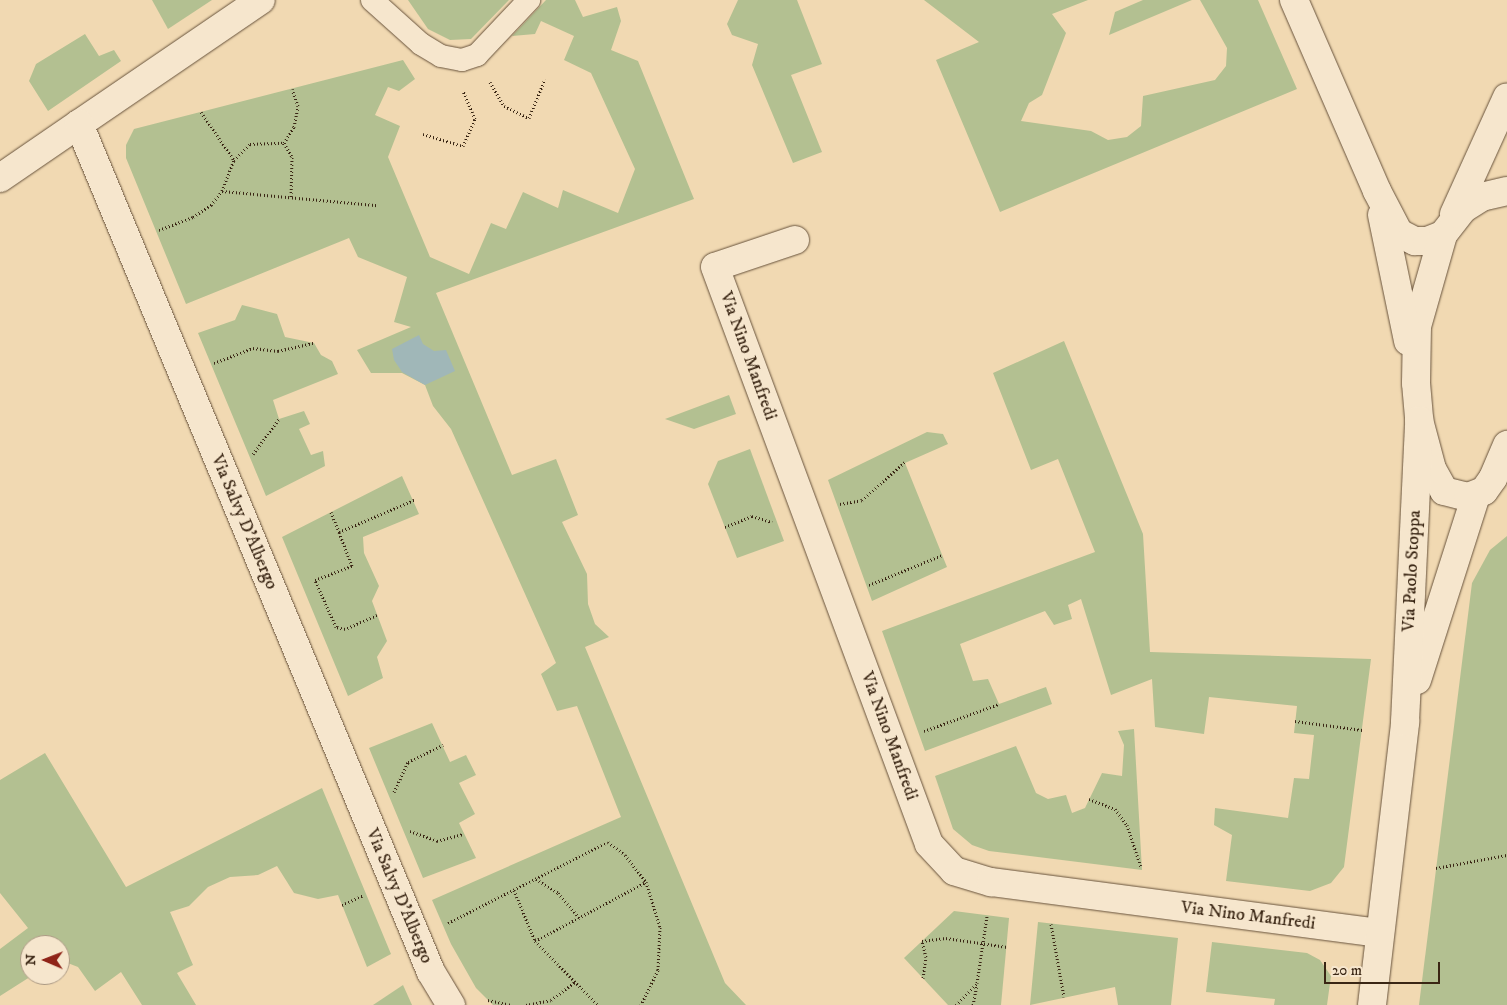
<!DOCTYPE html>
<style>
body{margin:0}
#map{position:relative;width:1507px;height:1005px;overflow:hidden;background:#f1d9b2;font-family:"IM FELL DW Pica",serif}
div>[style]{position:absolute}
.green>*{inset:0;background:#b3c091}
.water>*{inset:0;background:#a0b7b8}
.path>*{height:3px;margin-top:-1.5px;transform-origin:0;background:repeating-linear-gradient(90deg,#3a2614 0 1px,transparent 0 3.5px)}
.roads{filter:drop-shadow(0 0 1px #68533c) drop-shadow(0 0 1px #68533c)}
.service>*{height:22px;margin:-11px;padding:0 11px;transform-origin:11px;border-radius:11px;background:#f6e6cd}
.minor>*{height:28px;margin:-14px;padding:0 14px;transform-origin:14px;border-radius:14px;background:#f6e6cd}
span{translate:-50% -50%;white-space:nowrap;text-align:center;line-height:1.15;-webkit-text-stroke:4px #f6e6cd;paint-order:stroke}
.street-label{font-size:18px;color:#3a2614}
.north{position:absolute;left:20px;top:935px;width:50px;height:50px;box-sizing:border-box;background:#f6e6cd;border:1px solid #ab9983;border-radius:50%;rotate:271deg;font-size:14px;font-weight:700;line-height:20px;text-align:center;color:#3a2614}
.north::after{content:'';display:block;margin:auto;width:18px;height:22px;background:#8f2418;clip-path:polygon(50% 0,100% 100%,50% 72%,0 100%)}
.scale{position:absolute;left:1324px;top:962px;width:116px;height:22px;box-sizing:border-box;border:2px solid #3a2614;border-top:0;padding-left:6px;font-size:15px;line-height:18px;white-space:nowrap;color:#3a2614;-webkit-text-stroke:4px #f6e6cd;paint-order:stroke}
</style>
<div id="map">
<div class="green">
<div style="clip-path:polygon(152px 0,212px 0,168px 29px)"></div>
<div style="clip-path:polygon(408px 0,509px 0,471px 39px,450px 40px,428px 29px)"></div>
<div style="clip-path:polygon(546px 0,575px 0,583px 17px,617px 7px,621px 21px,611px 50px,638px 61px,694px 199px,436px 293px,512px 475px,556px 459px,578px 515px,562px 522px,587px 574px,588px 604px,595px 624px,609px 637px,585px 647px,725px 983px,746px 1005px,493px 1005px,476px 988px,451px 944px,432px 900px,621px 817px,577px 706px,557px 711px,541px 674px,556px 663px,451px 429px,433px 406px,425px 385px,402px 373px,371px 373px,357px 350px,411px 327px,394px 322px,407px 277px,358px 257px,349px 238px,186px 304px,126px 158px,126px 145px,134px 129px,403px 60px,415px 79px,399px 91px,388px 87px,375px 115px,400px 126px,388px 157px,430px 257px,469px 274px,491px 223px,506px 229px,523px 192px,558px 208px,563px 190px,618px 213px,635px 169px,591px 73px,564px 60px,574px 36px,541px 21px,535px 34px,512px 36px)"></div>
<div style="clip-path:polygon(738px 0,797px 0,822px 64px,791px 75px,822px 152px,793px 163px,752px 65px,758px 44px,732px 35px,727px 24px)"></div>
<div style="clip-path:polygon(924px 0,1088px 0,1052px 14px,1066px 33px,1042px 95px,1029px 103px,1021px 121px,1091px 131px,1108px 140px,1127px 137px,1141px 126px,1143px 96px,1215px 80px,1226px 66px,1227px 48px,1200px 0,1258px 0,1297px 89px,1000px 212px,936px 60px,979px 42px)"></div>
<div style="clip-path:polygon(1143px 0,1192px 0,1109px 35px,1115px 12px)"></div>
<div style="clip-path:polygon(85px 34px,99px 56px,114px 50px,121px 61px,48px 111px,29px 81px,36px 64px)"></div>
<div style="clip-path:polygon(242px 305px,277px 314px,285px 337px,314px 343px,321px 355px,332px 361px,338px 374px,273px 400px,279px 419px,304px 411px,310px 424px,299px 429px,311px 455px,323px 451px,325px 466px,266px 496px,198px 333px,235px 320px)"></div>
<div style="clip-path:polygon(1064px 341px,1143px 534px,1150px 652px,1371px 659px,1344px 867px,1331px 883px,1310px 891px,1226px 881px,1232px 835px,1214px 825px,1215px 808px,1288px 818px,1294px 778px,1309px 779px,1314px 735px,1294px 733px,1297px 706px,1209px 697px,1204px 734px,1155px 727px,1152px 679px,1111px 695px,1081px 599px,1068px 605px,1072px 619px,1054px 625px,1045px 611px,960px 644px,973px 681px,988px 679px,999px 704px,1046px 687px,1052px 704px,925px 751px,882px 631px,1095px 552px,1058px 459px,1031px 470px,993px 373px)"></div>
<div style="clip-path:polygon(729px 395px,736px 414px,694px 429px,665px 419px)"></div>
<div style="clip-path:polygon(927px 432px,943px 434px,948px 444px,905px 463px,947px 567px,872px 601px,828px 480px)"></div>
<div style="clip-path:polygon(750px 449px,784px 541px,737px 558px,708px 484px,718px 461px)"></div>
<div style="clip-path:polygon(402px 476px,419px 514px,363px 537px,364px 553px,379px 586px,372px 601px,387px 641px,377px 657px,383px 678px,348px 696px,282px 537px)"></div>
<div style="clip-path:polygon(1507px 536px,1507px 1005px,1419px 1005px,1472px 583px,1490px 550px)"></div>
<div style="clip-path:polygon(432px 723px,450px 762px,466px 755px,476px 775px,459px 783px,475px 814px,459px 823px,476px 858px,423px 878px,369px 748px)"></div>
<div style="clip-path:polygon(1134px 729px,1142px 870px,989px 851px,972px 845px,953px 829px,935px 776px,1016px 746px,1036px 793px,1048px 799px,1066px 795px,1072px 813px,1085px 808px,1102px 773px,1122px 776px,1124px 745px,1118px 731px)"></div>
<div style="clip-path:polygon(45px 753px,126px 887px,322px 788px,391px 954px,367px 967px,338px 895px,318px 899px,294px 893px,277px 866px,258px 875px,230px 877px,208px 887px,189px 906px,170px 912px,193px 965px,177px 973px,196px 1005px,142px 1005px,121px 972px,95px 991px,78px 967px,60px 960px,60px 945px,30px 945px,30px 975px,33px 975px,0 996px,0 949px,28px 928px,0 893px,0 780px)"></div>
<div style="clip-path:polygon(954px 911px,1009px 918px,1001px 1005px,948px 1005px,904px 958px)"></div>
<div style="clip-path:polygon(1038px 922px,1178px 938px,1171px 1005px,1118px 1005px,1115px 987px,1030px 1005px)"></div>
<div style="clip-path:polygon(1212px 942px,1307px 953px,1320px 960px,1331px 976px,1327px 1005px,1274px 1005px,1275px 999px,1206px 992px)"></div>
<div style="clip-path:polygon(403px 985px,412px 1005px,373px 1005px)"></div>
</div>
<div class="water">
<div style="clip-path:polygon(419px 335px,423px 344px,434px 351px,446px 350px,455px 371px,425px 385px,402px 372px,394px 360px,392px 349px)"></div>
</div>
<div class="path">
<div style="left:490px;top:82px;width:28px;rotate:60deg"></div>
<div style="left:504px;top:106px;width:28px;rotate:26deg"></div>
<div style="left:529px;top:118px;width:42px;rotate:-67.7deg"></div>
<div style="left:201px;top:112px;width:58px;rotate:55.5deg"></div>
<div style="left:423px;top:134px;width:42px;rotate:16.7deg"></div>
<div style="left:463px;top:146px;width:30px;rotate:-66deg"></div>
<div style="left:475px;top:119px;width:30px;rotate:-113deg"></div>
<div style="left:284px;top:143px;width:19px;rotate:-58deg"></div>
<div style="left:294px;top:127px;width:21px;rotate:-79deg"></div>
<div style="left:298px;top:106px;width:18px;rotate:-109deg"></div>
<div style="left:222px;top:191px;width:33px;rotate:-69deg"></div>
<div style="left:234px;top:160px;width:23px;rotate:-45deg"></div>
<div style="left:250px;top:144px;width:34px;rotate:-2deg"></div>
<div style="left:284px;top:143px;width:16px;rotate:60deg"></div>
<div style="left:292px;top:157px;width:40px;rotate:91.4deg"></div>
<div style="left:159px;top:230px;width:36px;rotate:-21deg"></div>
<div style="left:193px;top:217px;width:22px;rotate:-34deg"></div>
<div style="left:211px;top:205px;width:18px;rotate:-52deg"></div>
<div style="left:222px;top:191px;width:156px;rotate:5.2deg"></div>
<div style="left:214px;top:363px;width:42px;rotate:-21deg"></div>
<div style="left:253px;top:348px;width:25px;rotate:7deg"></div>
<div style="left:278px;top:351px;width:37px;rotate:-13deg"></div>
<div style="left:253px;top:454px;width:44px;rotate:-53.4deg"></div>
<div style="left:840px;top:504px;width:22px;rotate:-10deg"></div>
<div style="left:862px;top:500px;width:57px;rotate:-41.5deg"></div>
<div style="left:331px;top:512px;width:22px;rotate:68deg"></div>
<div style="left:725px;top:527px;width:29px;rotate:-22deg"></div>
<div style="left:752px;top:516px;width:21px;rotate:17deg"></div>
<div style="left:869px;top:585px;width:79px;rotate:-22.3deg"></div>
<div style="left:377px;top:615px;width:35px;rotate:156deg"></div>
<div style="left:345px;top:629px;width:9px;rotate:-167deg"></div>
<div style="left:336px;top:627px;width:51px;rotate:-114.1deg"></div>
<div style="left:315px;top:580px;width:40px;rotate:-21deg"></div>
<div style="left:352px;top:566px;width:36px;rotate:-111deg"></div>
<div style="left:339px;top:532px;width:82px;rotate:-23.1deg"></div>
<div style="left:1295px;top:721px;width:68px;rotate:7.7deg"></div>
<div style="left:924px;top:731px;width:80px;rotate:-19.8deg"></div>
<div style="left:394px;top:792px;width:33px;rotate:-65deg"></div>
<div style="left:408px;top:762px;width:39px;rotate:-26deg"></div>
<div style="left:1089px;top:799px;width:28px;rotate:21deg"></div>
<div style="left:1115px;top:809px;width:20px;rotate:53deg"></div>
<div style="left:1127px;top:825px;width:44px;rotate:71.6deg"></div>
<div style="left:410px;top:831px;width:29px;rotate:20deg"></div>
<div style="left:437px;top:841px;width:27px;rotate:-15deg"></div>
<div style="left:1436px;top:868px;width:72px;rotate:-10.4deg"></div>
<div style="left:536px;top:879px;width:26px;rotate:32deg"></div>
<div style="left:558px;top:893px;width:33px;rotate:49deg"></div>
<div style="left:514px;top:890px;width:55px;rotate:67.6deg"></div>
<div style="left:535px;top:941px;width:90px;rotate:45.5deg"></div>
<div style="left:342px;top:905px;width:23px;rotate:-25deg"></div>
<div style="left:448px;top:923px;width:179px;rotate:-26.9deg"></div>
<div style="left:608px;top:842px;width:21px;rotate:37deg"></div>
<div style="left:625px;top:855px;width:34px;rotate:52deg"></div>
<div style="left:646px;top:882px;width:47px;rotate:72.7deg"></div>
<div style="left:660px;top:927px;width:43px;rotate:92.7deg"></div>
<div style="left:658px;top:970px;width:39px;rotate:116deg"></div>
<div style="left:1051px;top:924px;width:74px;rotate:79.9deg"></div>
<div style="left:535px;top:941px;width:126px;rotate:-28deg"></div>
<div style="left:923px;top:978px;width:21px;rotate:-82deg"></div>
<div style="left:926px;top:957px;width:16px;rotate:-104deg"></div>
<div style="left:922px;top:941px;width:24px;rotate:-7deg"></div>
<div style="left:946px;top:938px;width:62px;rotate:8.4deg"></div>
<div style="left:488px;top:1000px;width:24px;rotate:12deg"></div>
<div style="left:526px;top:1005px;width:25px;rotate:-11deg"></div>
<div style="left:551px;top:1000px;width:30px;rotate:-37deg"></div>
<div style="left:956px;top:1005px;width:30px;rotate:-46deg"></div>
<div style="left:977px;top:983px;width:68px;rotate:-81.5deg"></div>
<div style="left:973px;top:1005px;width:21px;rotate:-79deg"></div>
</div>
<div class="roads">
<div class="service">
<div style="left:372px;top:0;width:66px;rotate:41.9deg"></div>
<div style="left:421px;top:44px;width:23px;rotate:31deg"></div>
<div style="left:441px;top:56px;width:21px;rotate:11deg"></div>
<div style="left:462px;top:60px;width:16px;rotate:-18deg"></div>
<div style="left:477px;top:55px;width:76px;rotate:-46.6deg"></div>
</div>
<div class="minor">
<div style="left:1294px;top:0;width:208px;rotate:66.5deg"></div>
<div style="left:1377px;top:191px;width:47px;rotate:62.4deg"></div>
<div style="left:1399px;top:233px;width:18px;rotate:27deg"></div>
<div style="left:1415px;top:241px;width:12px"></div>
<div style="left:1427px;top:241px;width:17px;rotate:-21deg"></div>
<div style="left:79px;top:124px;width:220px;rotate:-34.3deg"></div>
<div style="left:0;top:178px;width:96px;rotate:-34.4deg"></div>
<div style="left:79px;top:124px;width:918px;rotate:67.46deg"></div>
<div style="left:431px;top:972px;width:39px;rotate:59deg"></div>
<div style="left:1507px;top:191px;width:26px;rotate:167deg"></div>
<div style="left:1482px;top:197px;width:22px;rotate:148deg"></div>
<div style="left:1463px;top:209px;width:33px;rotate:128deg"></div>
<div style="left:1443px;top:235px;width:95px;rotate:105.9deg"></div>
<div style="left:1417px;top:326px;width:57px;rotate:91deg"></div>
<div style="left:1416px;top:383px;width:37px;rotate:85deg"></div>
<div style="left:1419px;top:420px;width:51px;rotate:75.1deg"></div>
<div style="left:1432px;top:469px;width:25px;rotate:61deg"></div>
<div style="left:1444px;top:491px;width:25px;rotate:14deg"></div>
<div style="left:1468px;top:497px;width:17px;rotate:-21deg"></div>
<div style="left:1484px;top:491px;width:16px;rotate:-55deg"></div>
<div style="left:1493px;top:478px;width:36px;rotate:-67deg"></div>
<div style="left:1454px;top:214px;width:128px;rotate:-65.6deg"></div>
<div style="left:1382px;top:215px;width:129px;rotate:78.3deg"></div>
<div style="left:795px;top:240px;width:84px;rotate:161.4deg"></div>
<div style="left:715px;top:267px;width:615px;rotate:69.65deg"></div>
<div style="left:929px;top:844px;width:37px;rotate:47deg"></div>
<div style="left:954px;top:871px;width:39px;rotate:17deg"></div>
<div style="left:991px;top:882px;width:392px;rotate:7.5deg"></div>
<div style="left:1417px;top:680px;width:194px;rotate:-72.3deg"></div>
<div style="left:1372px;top:1005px;width:285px;rotate:-83.3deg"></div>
<div style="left:1405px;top:722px;width:302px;rotate:-87.3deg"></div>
</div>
</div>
<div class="street-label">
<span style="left:748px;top:356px;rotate:70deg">Via Nino Manfredi</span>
<span style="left:244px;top:522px;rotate:67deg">Via Salvy D'Albergo</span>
<span style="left:1412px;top:571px;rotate:-87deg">Via Paolo Stoppa</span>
<span style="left:889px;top:736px;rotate:70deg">Via Nino Manfredi</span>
<span style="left:399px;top:896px;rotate:67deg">Via Salvy D'Albergo</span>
<span style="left:1248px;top:916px;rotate:7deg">Via Nino Manfredi</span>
</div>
<div class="north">N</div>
<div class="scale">20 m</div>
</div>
